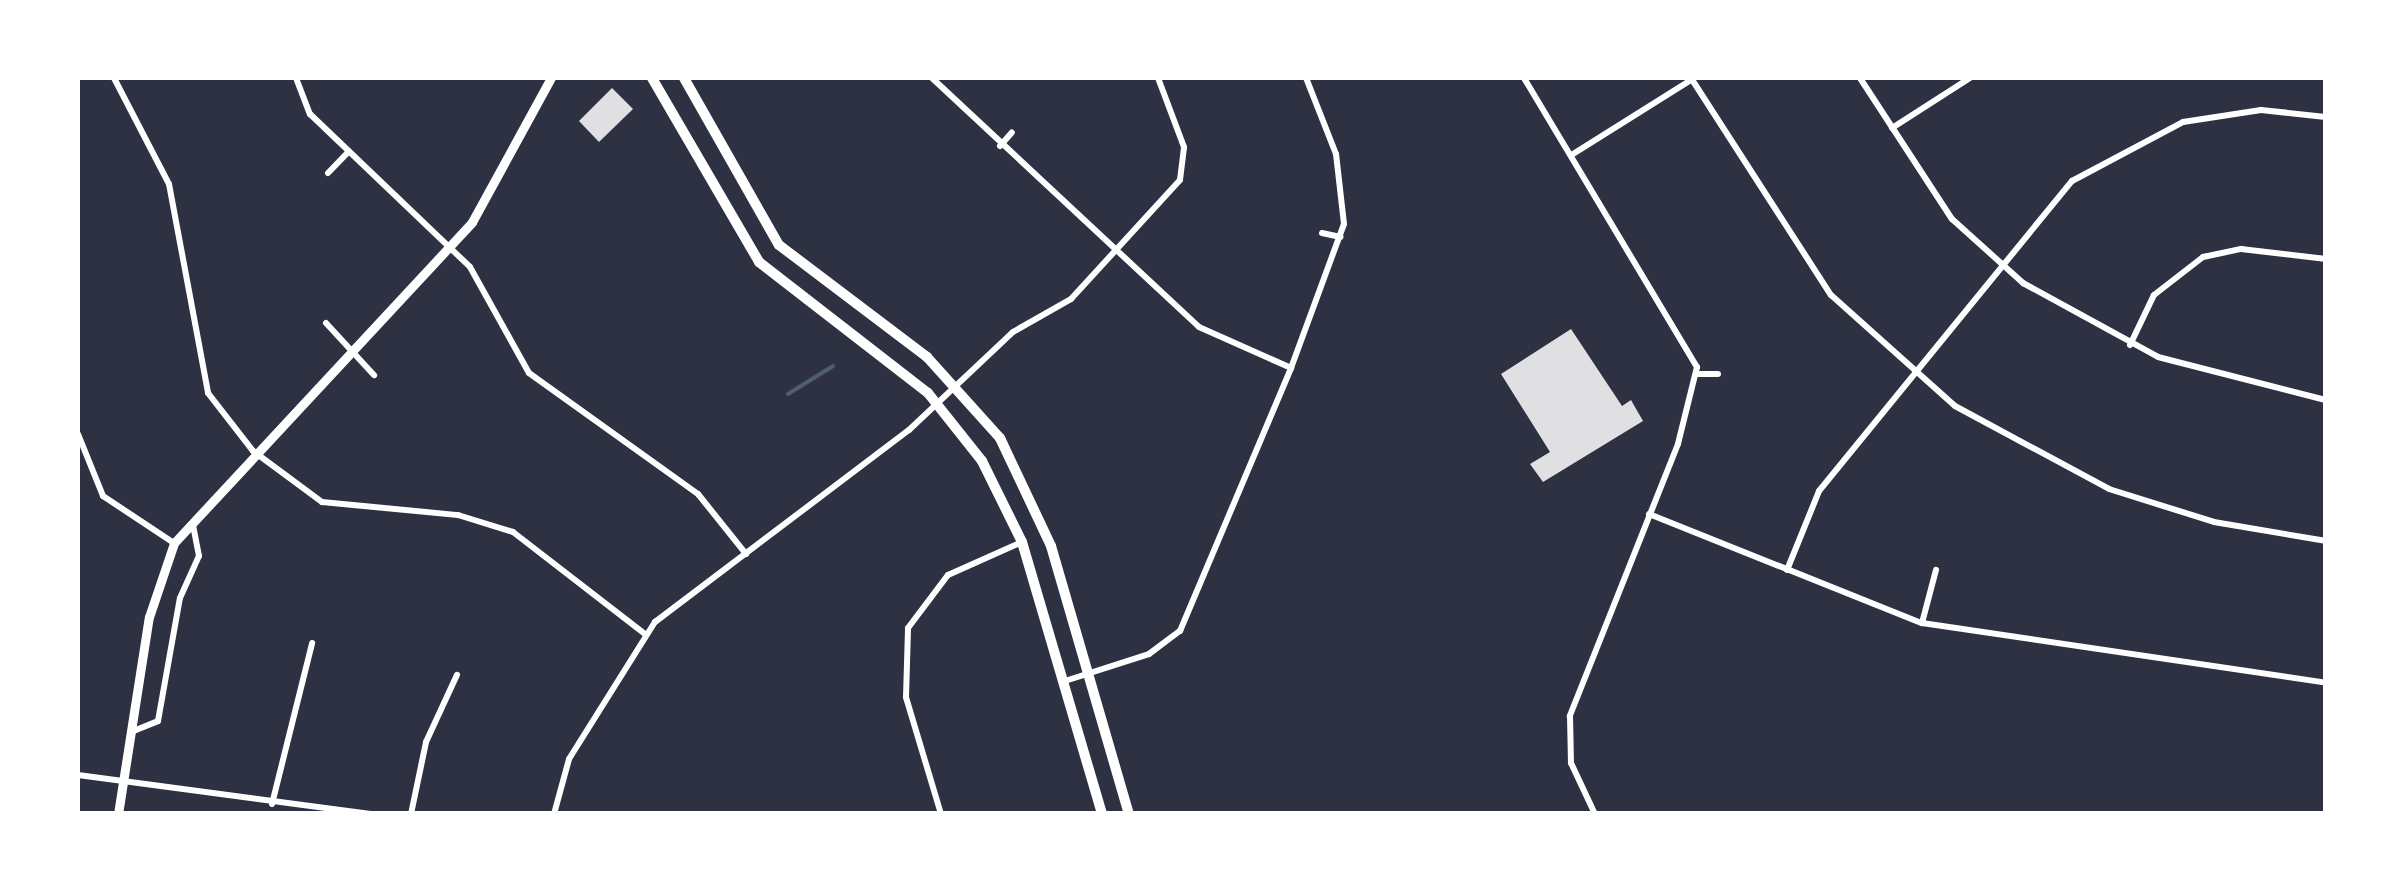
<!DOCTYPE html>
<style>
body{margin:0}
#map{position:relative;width:2403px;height:891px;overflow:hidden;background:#2d3142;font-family:"Sofia Sans Condensed",sans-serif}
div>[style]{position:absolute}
.stream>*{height:4px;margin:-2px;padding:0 2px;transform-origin:2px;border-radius:2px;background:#4f5d75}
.building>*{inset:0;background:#e0e0e3}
.minor>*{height:6px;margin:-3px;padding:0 3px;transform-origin:3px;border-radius:3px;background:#fff}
.tertiary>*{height:9px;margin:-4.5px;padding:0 4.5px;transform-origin:4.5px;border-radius:4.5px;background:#fff}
.primary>*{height:10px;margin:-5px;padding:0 5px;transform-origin:5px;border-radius:5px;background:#fff}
span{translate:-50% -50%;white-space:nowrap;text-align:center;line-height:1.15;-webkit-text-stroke:10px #fff;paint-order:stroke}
.frame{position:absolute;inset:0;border:80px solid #fff;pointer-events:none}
</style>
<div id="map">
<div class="stream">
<div style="left:788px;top:394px;width:53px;rotate:-31.9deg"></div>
</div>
<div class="building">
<div style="clip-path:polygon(612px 88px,633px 109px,599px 142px,579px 121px)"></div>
<div style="clip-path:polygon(1571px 329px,1622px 406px,1631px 400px,1643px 421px,1543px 482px,1530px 464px,1550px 452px,1501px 374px)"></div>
</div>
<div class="minor">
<div style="left:114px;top:78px;width:119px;rotate:62.6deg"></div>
<div style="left:169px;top:184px;width:213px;rotate:79.4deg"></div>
<div style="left:208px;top:393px;width:73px;rotate:52.2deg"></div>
<div style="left:253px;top:451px;width:86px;rotate:36.5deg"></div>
<div style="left:322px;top:502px;width:137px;rotate:5.5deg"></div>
<div style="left:458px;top:515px;width:58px;rotate:17.2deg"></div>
<div style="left:513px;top:532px;width:167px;rotate:37.7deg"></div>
<div style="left:296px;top:78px;width:39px;rotate:69deg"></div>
<div style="left:310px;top:114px;width:221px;rotate:43.7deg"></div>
<div style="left:470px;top:267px;width:121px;rotate:60.9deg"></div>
<div style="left:529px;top:373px;width:208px;rotate:35.6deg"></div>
<div style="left:698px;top:494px;width:77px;rotate:51.3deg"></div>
<div style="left:932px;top:78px;width:365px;rotate:43deg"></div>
<div style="left:1199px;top:327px;width:101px;rotate:24deg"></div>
<div style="left:1524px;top:78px;width:337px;rotate:59.1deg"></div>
<div style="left:1697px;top:367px;width:79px;rotate:103.9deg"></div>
<div style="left:1678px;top:444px;width:293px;rotate:111.7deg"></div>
<div style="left:1570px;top:716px;width:47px;rotate:88.8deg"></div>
<div style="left:1571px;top:763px;width:56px;rotate:64.8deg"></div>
<div style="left:1691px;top:78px;width:258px;rotate:57.2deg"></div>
<div style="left:1831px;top:295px;width:166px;rotate:41.8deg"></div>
<div style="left:1955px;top:406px;width:175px;rotate:28.3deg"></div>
<div style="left:2109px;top:489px;width:110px;rotate:17.4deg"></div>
<div style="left:2214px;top:522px;width:114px;rotate:9.6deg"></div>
<div style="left:1860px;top:78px;width:168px;rotate:56.9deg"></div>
<div style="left:1952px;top:219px;width:96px;rotate:42deg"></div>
<div style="left:2023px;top:283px;width:154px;rotate:28.7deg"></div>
<div style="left:2158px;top:357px;width:173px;rotate:14.4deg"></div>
<div style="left:1892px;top:128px;width:93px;rotate:-32.7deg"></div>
<div style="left:1000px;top:146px;width:18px;rotate:-49deg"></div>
<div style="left:1573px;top:154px;width:143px;rotate:-32.1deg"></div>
<div style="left:328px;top:173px;width:30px;rotate:-46deg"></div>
<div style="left:1322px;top:233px;width:19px;rotate:12deg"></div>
<div style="left:326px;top:323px;width:71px;rotate:47.3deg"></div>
<div style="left:2130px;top:345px;width:55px;rotate:-64.4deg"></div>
<div style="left:2154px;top:295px;width:62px;rotate:-37.8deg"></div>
<div style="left:2203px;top:257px;width:39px;rotate:-12deg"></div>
<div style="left:2241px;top:249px;width:86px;rotate:6.7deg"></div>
<div style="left:1697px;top:374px;width:21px"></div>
<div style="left:78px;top:434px;width:67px;rotate:68deg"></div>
<div style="left:103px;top:496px;width:85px;rotate:33.5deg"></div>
<div style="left:1649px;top:514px;width:294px;rotate:21.8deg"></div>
<div style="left:1922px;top:623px;width:408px;rotate:8.4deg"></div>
<div style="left:1787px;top:570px;width:85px;rotate:-67.9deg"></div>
<div style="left:1819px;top:491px;width:400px;rotate:-50.8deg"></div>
<div style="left:2072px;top:181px;width:126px;rotate:-28deg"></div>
<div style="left:2183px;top:122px;width:79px;rotate:-8.7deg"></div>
<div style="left:2261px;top:110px;width:65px;rotate:6.1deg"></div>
<div style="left:1922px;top:623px;width:55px;rotate:-75.2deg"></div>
<div style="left:1065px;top:681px;width:88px;rotate:-17.8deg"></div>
<div style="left:1149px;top:654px;width:39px;rotate:-37deg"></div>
<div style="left:1180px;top:631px;width:285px;rotate:-67.1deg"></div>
<div style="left:1291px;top:368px;width:153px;rotate:-69.8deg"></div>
<div style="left:1344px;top:224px;width:70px;rotate:-96.5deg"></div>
<div style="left:1336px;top:154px;width:82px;rotate:-111.5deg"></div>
<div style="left:131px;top:732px;width:29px;rotate:-22deg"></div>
<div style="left:158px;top:721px;width:125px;rotate:-79.9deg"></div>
<div style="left:180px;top:598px;width:46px;rotate:-65.7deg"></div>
<div style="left:199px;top:556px;width:33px;rotate:-101deg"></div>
<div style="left:78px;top:775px;width:297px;rotate:7.6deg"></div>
<div style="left:272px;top:804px;width:166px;rotate:-76deg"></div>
<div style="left:411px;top:814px;width:74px;rotate:-78.2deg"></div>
<div style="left:426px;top:742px;width:74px;rotate:-65.2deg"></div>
<div style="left:554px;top:814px;width:57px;rotate:-74.7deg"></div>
<div style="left:569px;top:759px;width:162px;rotate:-57.9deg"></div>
<div style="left:655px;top:622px;width:318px;rotate:-37.1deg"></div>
<div style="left:909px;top:430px;width:143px;rotate:-43.3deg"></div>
<div style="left:1013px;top:332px;width:67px;rotate:-29.6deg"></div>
<div style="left:1071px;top:299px;width:161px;rotate:-47.5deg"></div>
<div style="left:1180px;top:180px;width:33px;rotate:-83deg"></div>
<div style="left:1184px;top:147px;width:74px;rotate:-110.6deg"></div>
<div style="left:941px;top:814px;width:122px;rotate:-106.7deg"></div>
<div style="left:906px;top:697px;width:69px;rotate:-88.3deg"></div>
<div style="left:908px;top:628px;width:66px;rotate:-53deg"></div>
<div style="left:948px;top:575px;width:81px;rotate:-24deg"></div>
</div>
<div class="tertiary">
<div style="left:118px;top:814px;width:199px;rotate:-81.1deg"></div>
<div style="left:149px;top:617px;width:78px;rotate:-71.3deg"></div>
<div style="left:174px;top:543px;width:438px;rotate:-47.1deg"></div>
<div style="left:472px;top:222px;width:164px;rotate:-61.3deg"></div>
</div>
<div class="primary">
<div style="left:652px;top:78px;width:213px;rotate:59.8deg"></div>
<div style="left:759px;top:262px;width:214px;rotate:37.8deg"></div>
<div style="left:928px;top:393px;width:87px;rotate:51.5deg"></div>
<div style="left:982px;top:461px;width:90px;rotate:63.7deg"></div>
<div style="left:1022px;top:542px;width:284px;rotate:73.6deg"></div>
<div style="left:684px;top:78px;width:192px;rotate:60.4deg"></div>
<div style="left:779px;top:245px;width:186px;rotate:37.1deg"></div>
<div style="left:927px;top:357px;width:109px;rotate:48deg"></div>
<div style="left:1000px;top:438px;width:119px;rotate:64.7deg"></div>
<div style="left:1051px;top:546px;width:279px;rotate:73.8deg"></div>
</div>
<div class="frame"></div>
</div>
